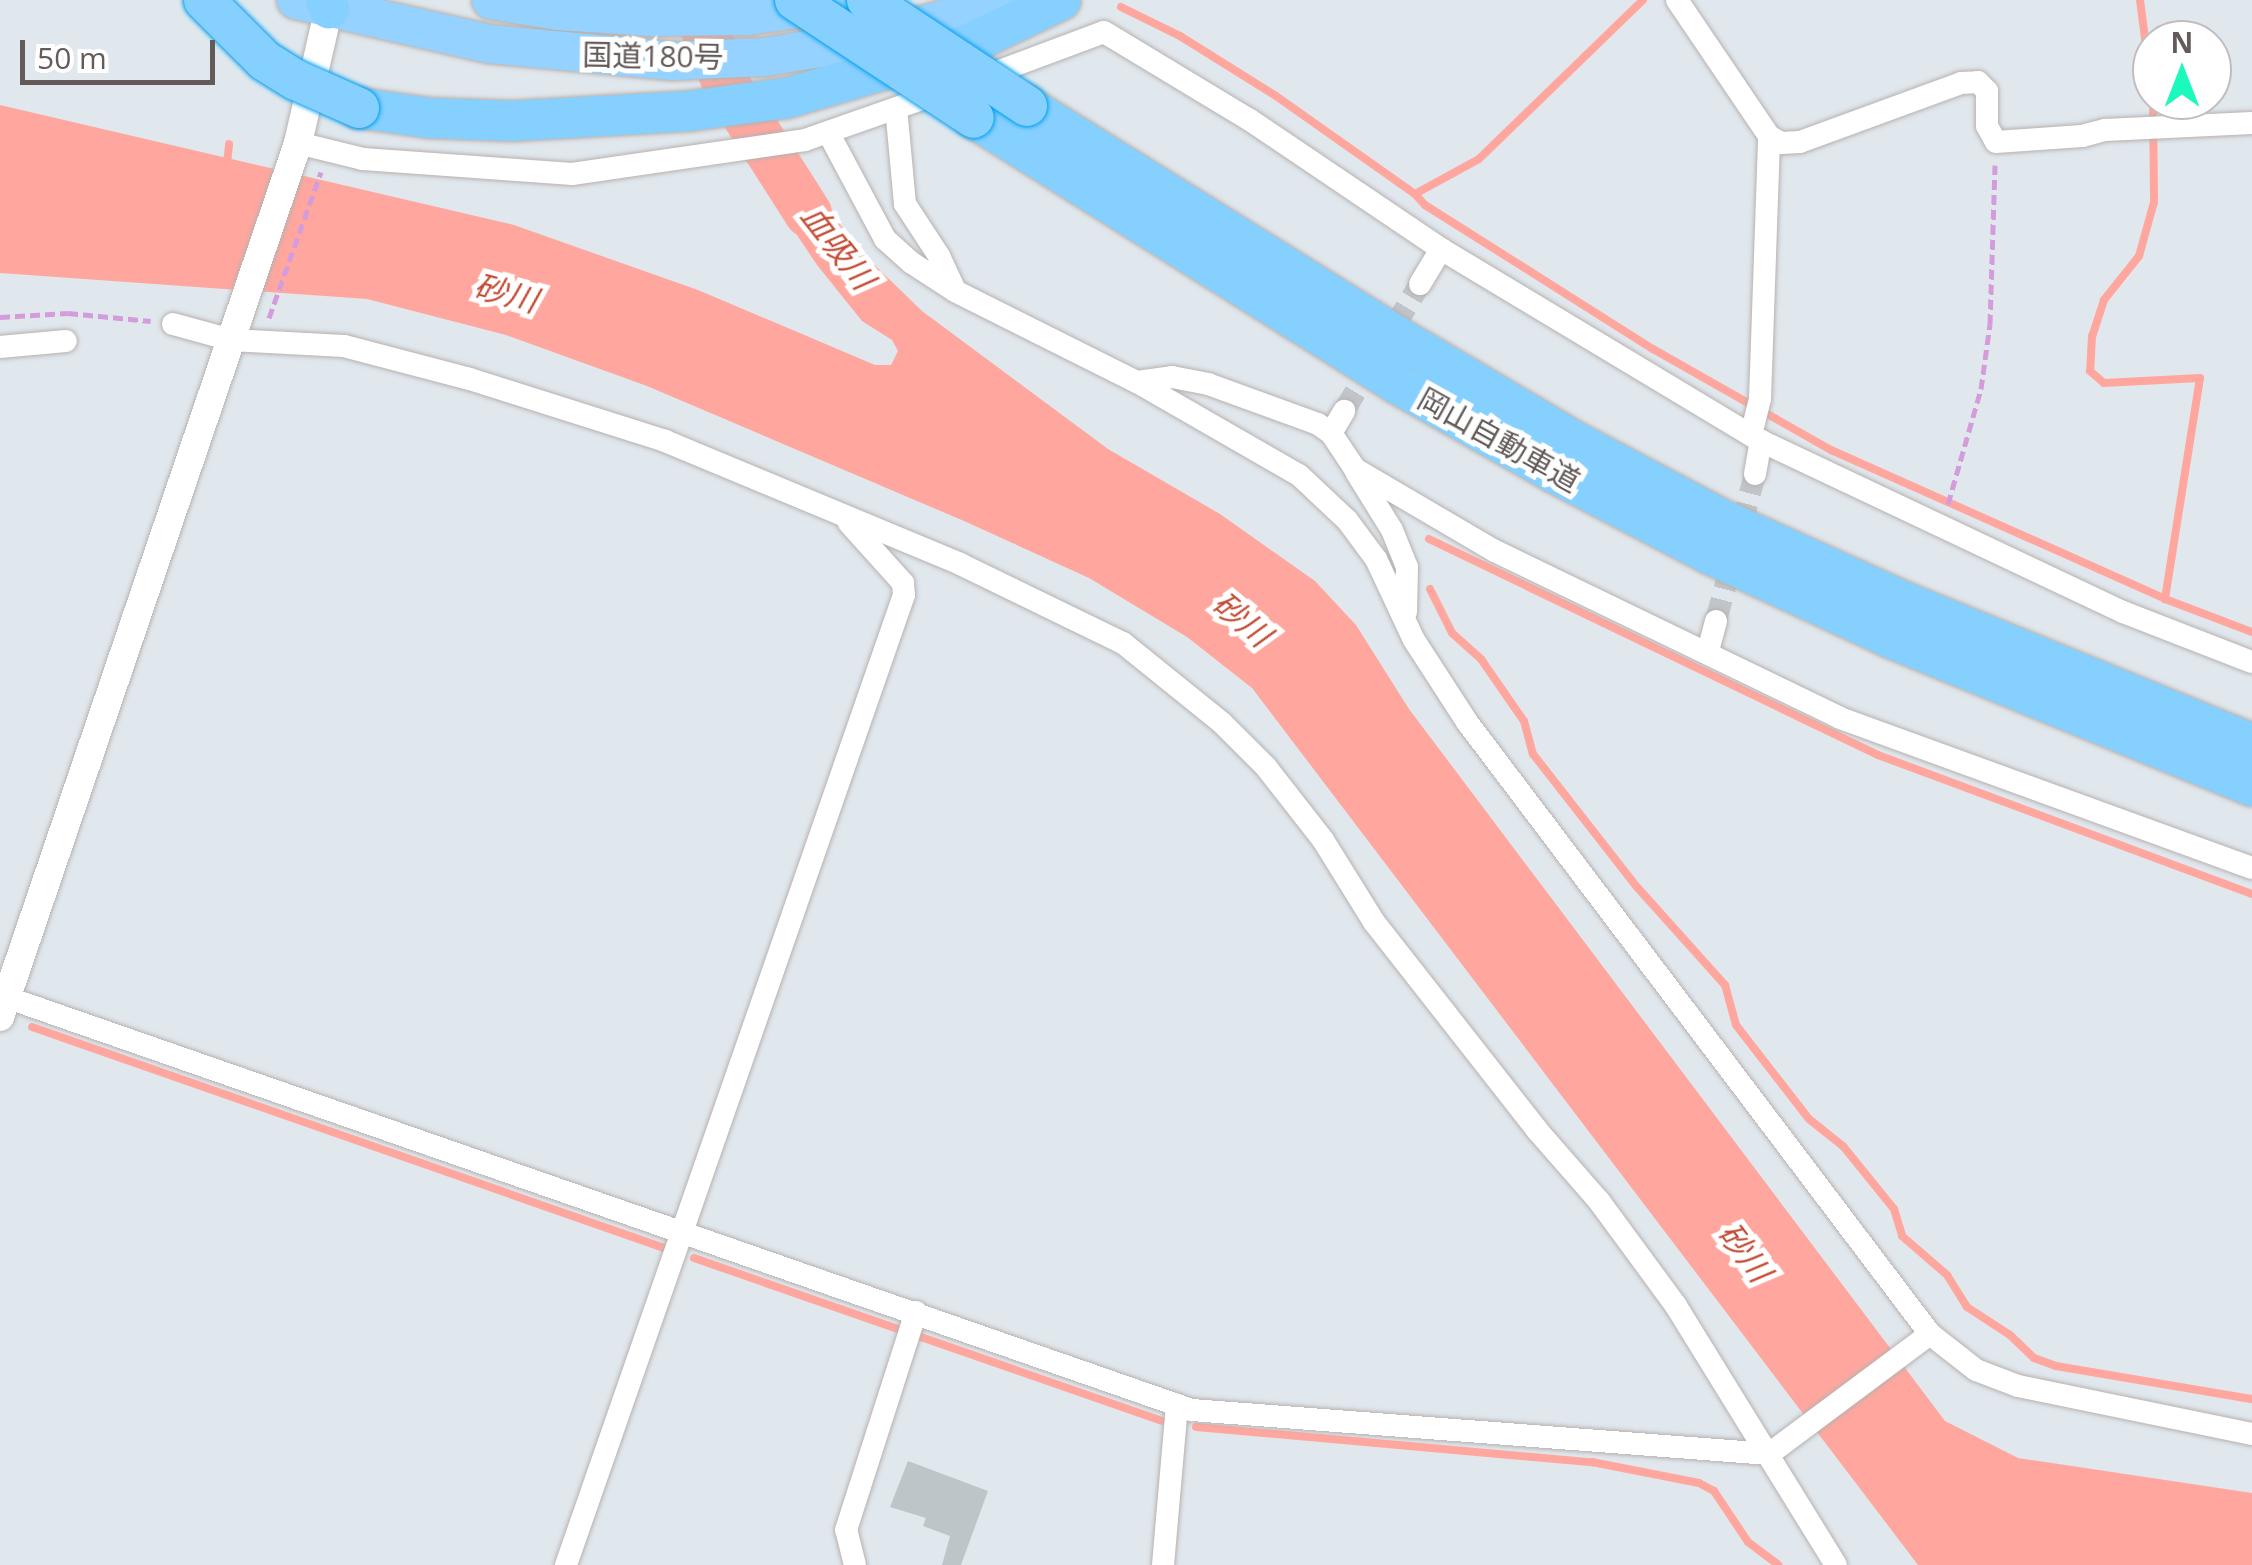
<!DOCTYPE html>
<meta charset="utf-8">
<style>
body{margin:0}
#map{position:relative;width:2252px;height:1565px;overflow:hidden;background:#e0e8ee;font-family:"Open Sans","Noto Sans JP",sans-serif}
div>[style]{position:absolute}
.water>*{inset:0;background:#ffa79f}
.stream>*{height:8px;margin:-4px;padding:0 4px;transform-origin:4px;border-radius:4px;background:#ffa79f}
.river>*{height:48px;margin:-24px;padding:0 24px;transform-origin:24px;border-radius:24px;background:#ffa79f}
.building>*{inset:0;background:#bdc5c8}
.minor-tunnel>*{height:22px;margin-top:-11px;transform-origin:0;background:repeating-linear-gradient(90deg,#c1c5c9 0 22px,transparent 0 33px)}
.path>*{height:5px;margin-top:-2.5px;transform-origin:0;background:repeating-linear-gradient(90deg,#d59cdb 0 10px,transparent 0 15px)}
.roads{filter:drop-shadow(0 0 2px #b8b1ae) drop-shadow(0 0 2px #b8b1ae)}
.minor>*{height:22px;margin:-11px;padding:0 11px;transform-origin:11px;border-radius:11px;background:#fff}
.tertiary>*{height:28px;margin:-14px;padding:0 14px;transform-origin:14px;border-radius:14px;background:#fff}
.trunk>*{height:38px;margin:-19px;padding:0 19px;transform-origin:19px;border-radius:19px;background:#95d2ff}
.motorway>*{height:40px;margin:-20px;padding:0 20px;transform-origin:20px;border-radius:20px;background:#86d0ff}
.bridges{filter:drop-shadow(0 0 2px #009fee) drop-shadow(0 0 2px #009fee)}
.motorway-bridge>*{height:40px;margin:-20px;padding:0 20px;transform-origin:20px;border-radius:20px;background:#86d0ff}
span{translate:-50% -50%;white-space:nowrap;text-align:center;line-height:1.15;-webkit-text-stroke:10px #fff;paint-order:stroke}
.street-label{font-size:30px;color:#635b59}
.water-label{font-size:32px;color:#c44c35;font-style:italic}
.north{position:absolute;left:2132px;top:20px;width:100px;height:100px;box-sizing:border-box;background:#fff;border:2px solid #c1bdbd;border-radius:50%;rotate:0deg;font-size:28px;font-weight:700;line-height:40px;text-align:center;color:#635b59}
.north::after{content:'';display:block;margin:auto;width:35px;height:45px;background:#1bf9bc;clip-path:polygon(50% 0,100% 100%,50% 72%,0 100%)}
.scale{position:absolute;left:20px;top:40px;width:195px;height:45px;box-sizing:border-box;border:5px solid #635b59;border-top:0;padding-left:12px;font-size:30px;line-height:35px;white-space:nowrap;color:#635b59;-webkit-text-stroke:8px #fff;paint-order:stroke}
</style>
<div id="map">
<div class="water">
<div style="clip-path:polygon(0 105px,514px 225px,698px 290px,875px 365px,891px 365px,898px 351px,892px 340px,862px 321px,817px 265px,748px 162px,792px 157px,857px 248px,922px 311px,1108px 449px,1220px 514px,1315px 581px,1356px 625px,1409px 709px,1945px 1421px,2018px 1458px,2252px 1493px,2252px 1565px,1918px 1565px,1252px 688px,1187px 637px,1089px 578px,964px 521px,647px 386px,506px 335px,367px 299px,0 273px)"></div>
</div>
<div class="stream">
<div style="left:1643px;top:0;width:228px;rotate:135.9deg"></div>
<div style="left:1479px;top:159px;width:73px;rotate:151.3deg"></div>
<div style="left:1415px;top:194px;width:15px;rotate:48deg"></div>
<div style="left:1425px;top:205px;width:270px;rotate:32.3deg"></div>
<div style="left:1653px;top:349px;width:205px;rotate:29.6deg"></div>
<div style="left:1831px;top:450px;width:366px;rotate:24deg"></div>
<div style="left:2165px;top:599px;width:93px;rotate:20.8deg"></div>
<div style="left:2140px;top:0;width:93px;rotate:82.6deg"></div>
<div style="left:1121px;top:7px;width:66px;rotate:26.2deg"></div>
<div style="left:1180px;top:36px;width:113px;rotate:32deg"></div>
<div style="left:1276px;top:96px;width:170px;rotate:35.2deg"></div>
<div style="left:2153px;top:100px;width:102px;rotate:89.4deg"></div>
<div style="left:2154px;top:202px;width:56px;rotate:105.5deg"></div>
<div style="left:2139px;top:256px;width:56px;rotate:128.5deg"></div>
<div style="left:2104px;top:300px;width:38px;rotate:108deg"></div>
<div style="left:2092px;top:336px;width:35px;rotate:93deg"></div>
<div style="left:2090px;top:371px;width:18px;rotate:41deg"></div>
<div style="left:2104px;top:383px;width:96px;rotate:-3deg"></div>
<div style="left:2200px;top:378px;width:224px;rotate:99deg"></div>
<div style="left:227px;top:164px;width:20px;rotate:-84deg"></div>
<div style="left:1429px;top:539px;width:498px;rotate:25.7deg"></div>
<div style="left:1878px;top:755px;width:399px;rotate:20.4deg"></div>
<div style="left:1430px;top:589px;width:49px;rotate:63.4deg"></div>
<div style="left:1452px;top:633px;width:39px;rotate:42deg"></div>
<div style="left:1481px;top:659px;width:75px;rotate:55.3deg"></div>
<div style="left:1524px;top:721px;width:34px;rotate:75deg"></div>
<div style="left:1533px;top:754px;width:169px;rotate:52deg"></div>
<div style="left:1637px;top:887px;width:132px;rotate:48.1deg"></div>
<div style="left:1725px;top:985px;width:41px;rotate:74.6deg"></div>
<div style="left:1736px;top:1025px;width:119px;rotate:52.2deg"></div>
<div style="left:1809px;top:1119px;width:43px;rotate:38.5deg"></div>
<div style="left:1843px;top:1146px;width:81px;rotate:51deg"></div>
<div style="left:1894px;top:1209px;width:28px;rotate:73deg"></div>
<div style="left:1902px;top:1236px;width:60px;rotate:40.9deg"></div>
<div style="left:1947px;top:1275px;width:38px;rotate:58deg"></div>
<div style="left:1967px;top:1307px;width:51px;rotate:33.1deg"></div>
<div style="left:2010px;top:1335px;width:33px;rotate:44deg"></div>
<div style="left:2034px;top:1358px;width:23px;rotate:20deg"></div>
<div style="left:2056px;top:1366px;width:199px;rotate:9.6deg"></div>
<div style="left:32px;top:1027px;width:670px;rotate:19.27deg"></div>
<div style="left:694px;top:1258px;width:495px;rotate:19.2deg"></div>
<div style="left:1196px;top:1427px;width:398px;rotate:5.1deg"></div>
<div style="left:1592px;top:1462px;width:109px;rotate:11.1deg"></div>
<div style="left:1699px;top:1483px;width:17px;rotate:28deg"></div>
<div style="left:1714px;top:1491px;width:61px;rotate:56.3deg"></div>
<div style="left:1748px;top:1542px;width:38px;rotate:37deg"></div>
</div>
<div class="river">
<div style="left:693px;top:0;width:92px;rotate:68.4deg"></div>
<div style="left:727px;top:86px;width:151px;rotate:57.5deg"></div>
</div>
<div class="building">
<div style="clip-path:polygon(908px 1461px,988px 1491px,961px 1565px,942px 1565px,950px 1536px,923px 1526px,926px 1518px,890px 1507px)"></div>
</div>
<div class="minor-tunnel">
<div style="left:1344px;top:411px;width:148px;rotate:-59.1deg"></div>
<div style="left:1716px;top:621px;width:152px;rotate:-75.1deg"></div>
</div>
<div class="path">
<div style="left:0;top:317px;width:68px;rotate:-3.4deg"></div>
<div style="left:68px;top:313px;width:83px;rotate:5.5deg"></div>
<div style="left:269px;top:318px;width:155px;rotate:-70.4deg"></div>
<div style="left:1948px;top:504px;width:120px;rotate:-74deg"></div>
<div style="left:1981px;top:389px;width:66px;rotate:-82.1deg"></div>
<div style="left:1990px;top:324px;width:159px;rotate:-88.2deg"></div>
</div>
<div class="roads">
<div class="minor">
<div style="left:1677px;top:0;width:164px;rotate:55.9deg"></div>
<div style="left:1769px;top:136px;width:14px;rotate:30deg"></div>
<div style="left:1781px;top:143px;width:19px;rotate:-3deg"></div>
<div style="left:1800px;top:142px;width:171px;rotate:-20.1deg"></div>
<div style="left:1961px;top:83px;width:17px;rotate:-3deg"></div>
<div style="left:1978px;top:82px;width:13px;rotate:45deg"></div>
<div style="left:1987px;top:91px;width:35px;rotate:90deg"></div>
<div style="left:1987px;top:126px;width:18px;rotate:61deg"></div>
<div style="left:1996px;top:142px;width:86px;rotate:-4deg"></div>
<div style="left:2082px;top:136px;width:24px;rotate:-15deg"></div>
<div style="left:2105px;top:130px;width:147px;rotate:-2.7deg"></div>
<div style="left:978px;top:79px;width:134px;rotate:-20.5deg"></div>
<div style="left:1104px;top:32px;width:170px;rotate:31.1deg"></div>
<div style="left:1250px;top:120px;width:230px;rotate:34deg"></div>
<div style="left:1441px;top:249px;width:373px;rotate:31deg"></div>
<div style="left:1761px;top:441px;width:400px;rotate:25.3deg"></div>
<div style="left:2123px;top:612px;width:138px;rotate:21.2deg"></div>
<div style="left:897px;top:118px;width:86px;rotate:84.7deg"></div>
<div style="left:905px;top:204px;width:62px;rotate:56.8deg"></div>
<div style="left:939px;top:256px;width:38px;rotate:65deg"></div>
<div style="left:829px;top:134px;width:119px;rotate:61.9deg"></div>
<div style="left:885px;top:239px;width:36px;rotate:42deg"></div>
<div style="left:912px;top:263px;width:51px;rotate:33.1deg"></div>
<div style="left:955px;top:291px;width:203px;rotate:26.6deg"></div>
<div style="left:1137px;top:382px;width:187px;rotate:29.9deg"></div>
<div style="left:1299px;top:475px;width:66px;rotate:43.2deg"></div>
<div style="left:1347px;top:520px;width:49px;rotate:53.4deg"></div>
<div style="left:1376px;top:559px;width:89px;rotate:64.9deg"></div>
<div style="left:1414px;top:640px;width:98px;rotate:57.1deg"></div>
<div style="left:1467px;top:722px;width:767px;rotate:52.89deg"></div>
<div style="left:1930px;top:1334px;width:58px;rotate:38deg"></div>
<div style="left:1976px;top:1370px;width:45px;rotate:20.9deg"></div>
<div style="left:2018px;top:1386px;width:239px;rotate:11.6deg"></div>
<div style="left:298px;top:143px;width:67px;rotate:13.8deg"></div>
<div style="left:363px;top:159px;width:210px;rotate:4.1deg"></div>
<div style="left:572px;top:174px;width:235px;rotate:-8.3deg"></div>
<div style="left:805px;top:140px;width:142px;rotate:-19.3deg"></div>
<div style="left:1420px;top:284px;width:41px;rotate:-59deg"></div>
<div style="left:173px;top:324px;width:60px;rotate:15.4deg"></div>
<div style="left:231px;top:340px;width:113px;rotate:3deg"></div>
<div style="left:344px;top:346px;width:130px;rotate:14.7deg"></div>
<div style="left:470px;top:379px;width:205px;rotate:17.6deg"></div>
<div style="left:665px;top:441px;width:320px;rotate:22.6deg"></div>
<div style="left:960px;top:564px;width:181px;rotate:25.9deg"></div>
<div style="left:1123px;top:643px;width:127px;rotate:38.9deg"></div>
<div style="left:1222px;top:723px;width:62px;rotate:45deg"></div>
<div style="left:1266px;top:767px;width:93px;rotate:52deg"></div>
<div style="left:1323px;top:840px;width:97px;rotate:58.1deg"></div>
<div style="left:1374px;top:922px;width:264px;rotate:51.9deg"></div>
<div style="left:1537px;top:1130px;width:94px;rotate:48.9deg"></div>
<div style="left:1599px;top:1201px;width:130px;rotate:53.7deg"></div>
<div style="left:1676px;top:1306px;width:304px;rotate:58.3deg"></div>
<div style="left:0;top:347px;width:66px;rotate:-5.2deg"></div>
<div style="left:1137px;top:382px;width:35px;rotate:-8deg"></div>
<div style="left:1172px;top:377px;width:37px;rotate:11deg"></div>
<div style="left:1208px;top:384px;width:117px;rotate:20deg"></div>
<div style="left:1318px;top:424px;width:16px;rotate:35deg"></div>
<div style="left:1331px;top:433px;width:43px;rotate:56.3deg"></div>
<div style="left:1355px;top:469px;width:162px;rotate:30.4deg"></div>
<div style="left:1495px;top:551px;width:383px;rotate:25.8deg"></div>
<div style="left:1840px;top:718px;width:438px;rotate:20deg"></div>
<div style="left:1331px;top:433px;width:26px;rotate:-59deg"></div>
<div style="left:1751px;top:435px;width:37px;rotate:-76deg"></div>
<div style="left:1760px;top:399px;width:263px;rotate:-88deg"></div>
<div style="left:1356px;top:472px;width:68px;rotate:58.2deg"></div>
<div style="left:1392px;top:530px;width:40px;rotate:68deg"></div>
<div style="left:1407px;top:567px;width:45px;rotate:91.3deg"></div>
<div style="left:1755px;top:474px;width:34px;rotate:-80deg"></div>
<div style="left:1708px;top:651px;width:31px;rotate:-75deg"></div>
<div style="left:0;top:995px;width:1262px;rotate:19.2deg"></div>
<div style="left:1192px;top:1410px;width:579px;rotate:4.36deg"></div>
<div style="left:1769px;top:1454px;width:201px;rotate:-36.7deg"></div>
<div style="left:566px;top:1565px;width:1027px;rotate:-70.79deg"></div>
<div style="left:904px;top:595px;width:12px;rotate:-95deg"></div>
<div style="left:903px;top:583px;width:81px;rotate:-132deg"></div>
<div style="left:855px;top:1565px;width:36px;rotate:-104deg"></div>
<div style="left:846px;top:1530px;width:229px;rotate:-72.2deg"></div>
<div style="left:1163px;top:1565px;width:160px;rotate:-85deg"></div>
</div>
<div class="tertiary">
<div style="left:0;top:1017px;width:923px;rotate:-71.17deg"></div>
<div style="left:298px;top:143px;width:139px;rotate:-77.1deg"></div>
</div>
<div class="trunk">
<div style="left:296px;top:0;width:198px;rotate:12.8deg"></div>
<div style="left:489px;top:44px;width:184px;rotate:5.3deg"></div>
<div style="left:672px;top:61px;width:93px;rotate:-2.5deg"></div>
<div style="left:765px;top:57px;width:117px;rotate:-9.4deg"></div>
<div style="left:880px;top:38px;width:134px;rotate:-16.5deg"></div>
<div style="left:491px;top:0;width:68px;rotate:9.3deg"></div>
<div style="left:558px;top:11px;width:95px;rotate:3.6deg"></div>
<div style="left:653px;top:17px;width:94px;rotate:-0.6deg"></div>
<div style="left:747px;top:16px;width:113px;rotate:-8.1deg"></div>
</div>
<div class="motorway">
<div style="left:326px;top:0;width:9px;rotate:69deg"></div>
<div style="left:1027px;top:106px;width:460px;rotate:31.9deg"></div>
<div style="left:1418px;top:349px;width:179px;rotate:30.6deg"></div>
<div style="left:1572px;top:440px;width:173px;rotate:27.9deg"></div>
<div style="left:1725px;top:521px;width:200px;rotate:24.3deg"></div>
<div style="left:1907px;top:603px;width:373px;rotate:22.2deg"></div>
<div style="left:359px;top:108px;width:71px;rotate:8.1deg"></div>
<div style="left:429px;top:118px;width:83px;rotate:2.1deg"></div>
<div style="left:512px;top:121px;width:177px;rotate:-3.2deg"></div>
<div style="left:689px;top:111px;width:99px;rotate:-7.6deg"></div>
<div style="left:787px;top:98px;width:185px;rotate:-16.3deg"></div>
<div style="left:965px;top:46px;width:106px;rotate:-25.6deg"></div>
<div style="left:974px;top:118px;width:498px;rotate:32.1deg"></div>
<div style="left:1396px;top:383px;width:180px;rotate:29.5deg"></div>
<div style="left:1553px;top:472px;width:177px;rotate:27.6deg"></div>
<div style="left:1710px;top:554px;width:200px;rotate:24.9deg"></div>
<div style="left:1891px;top:638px;width:390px;rotate:22.3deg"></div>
</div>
</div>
<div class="bridges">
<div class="motorway-bridge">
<div style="left:204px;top:0;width:86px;rotate:45deg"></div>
<div style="left:265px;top:61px;width:36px;rotate:32deg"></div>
<div style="left:296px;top:80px;width:69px;rotate:24deg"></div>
<div style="left:795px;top:0;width:214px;rotate:33.4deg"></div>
<div style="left:867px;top:0;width:192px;rotate:33.5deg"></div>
</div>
</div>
<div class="street-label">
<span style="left:653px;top:56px;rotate:1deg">国道180号</span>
<span style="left:1499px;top:440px;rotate:29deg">岡山自動車道</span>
</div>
<div class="water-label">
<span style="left:838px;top:247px;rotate:52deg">血吸川</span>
<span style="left:506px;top:293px;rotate:15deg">砂川</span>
<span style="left:1242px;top:619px;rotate:40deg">砂川</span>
<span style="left:1745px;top:1252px;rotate:53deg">砂川</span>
</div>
<div class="north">N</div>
<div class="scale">50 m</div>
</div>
